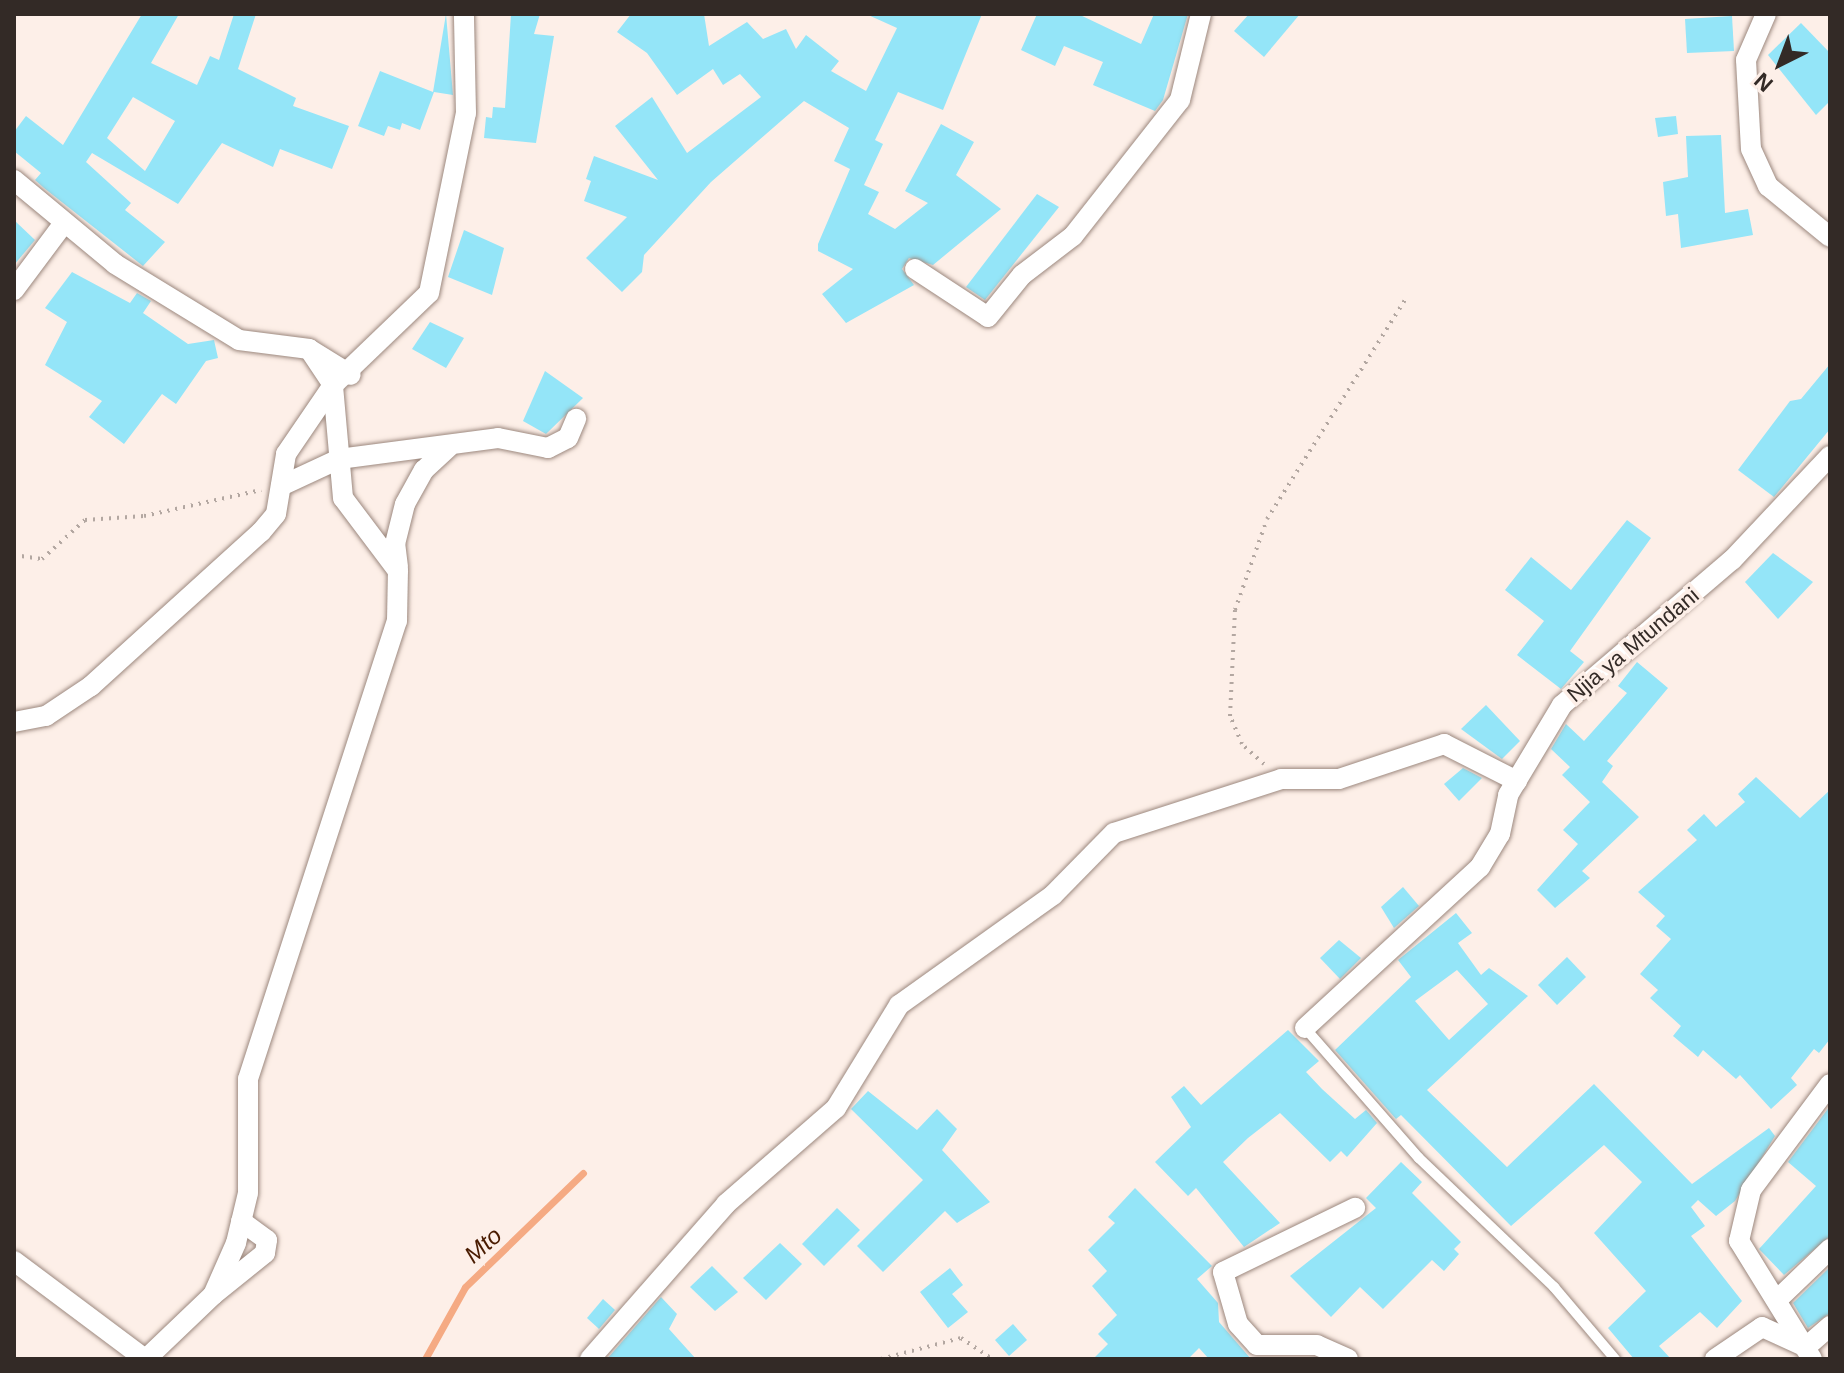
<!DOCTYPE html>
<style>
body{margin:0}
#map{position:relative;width:1844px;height:1373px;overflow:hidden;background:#fdefe8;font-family:Helvetica,sans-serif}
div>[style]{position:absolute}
.stream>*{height:7px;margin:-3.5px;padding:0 3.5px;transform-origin:3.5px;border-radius:3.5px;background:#f5aa83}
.building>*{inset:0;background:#94e5f8}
.path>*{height:4px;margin-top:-2px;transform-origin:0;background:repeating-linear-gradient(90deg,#b3a7a1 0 2px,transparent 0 8px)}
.roads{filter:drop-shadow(0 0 2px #9c887e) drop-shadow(0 0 2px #9c887e)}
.service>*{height:10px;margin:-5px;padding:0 5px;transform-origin:5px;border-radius:5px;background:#fff}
.minor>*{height:20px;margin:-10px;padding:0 10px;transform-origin:10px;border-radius:10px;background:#fff}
span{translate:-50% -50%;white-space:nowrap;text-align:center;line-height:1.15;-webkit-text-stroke:7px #fdefe8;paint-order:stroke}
.street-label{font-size:22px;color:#332a26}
.water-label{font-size:24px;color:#491b00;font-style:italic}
.frame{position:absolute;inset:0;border:16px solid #332a26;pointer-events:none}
.north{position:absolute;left:1740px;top:24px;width:80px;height:80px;-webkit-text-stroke:6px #fdefe8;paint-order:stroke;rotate:222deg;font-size:22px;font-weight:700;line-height:32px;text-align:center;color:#332a26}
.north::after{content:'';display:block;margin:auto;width:28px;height:36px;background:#332a26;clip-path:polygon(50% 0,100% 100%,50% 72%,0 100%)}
</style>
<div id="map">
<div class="stream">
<div style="left:425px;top:1359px;width:82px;rotate:-60.9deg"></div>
<div style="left:465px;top:1287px;width:164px;rotate:-44deg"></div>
</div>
<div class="building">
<div style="clip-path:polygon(evenodd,142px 14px,179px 14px,151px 63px,197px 85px,210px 56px,219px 60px,234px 14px,256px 14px,238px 69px,296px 98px,293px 106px,349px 126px,332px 169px,280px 149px,273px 167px,222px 143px,178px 204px,92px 153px,86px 162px,131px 203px,125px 210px,165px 242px,143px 266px,44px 188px,35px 180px,41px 173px,14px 151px,14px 132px,26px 116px,63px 145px,142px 14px,133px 97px,175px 121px,145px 171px,107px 138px,133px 97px)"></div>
<div style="clip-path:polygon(446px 14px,453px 95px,434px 92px,420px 130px,402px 123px,400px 130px,388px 126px,384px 136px,358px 126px,380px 71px,433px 92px)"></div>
<div style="clip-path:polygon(511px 14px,540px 14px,534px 34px,554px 36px,536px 143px,484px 138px,486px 117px,492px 118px,493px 107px,505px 108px)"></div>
<div style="clip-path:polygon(631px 14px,704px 14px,709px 46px,747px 22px,763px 39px,786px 29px,796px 49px,806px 35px,839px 61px,831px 71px,866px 91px,897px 28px,866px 14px,982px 14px,943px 110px,898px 92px,875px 140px,883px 144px,864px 185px,879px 192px,868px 214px,895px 229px,928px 203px,905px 191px,941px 124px,974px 142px,956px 175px,1001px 209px,933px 265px,909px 258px,902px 269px,914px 285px,846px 323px,822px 294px,853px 269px,818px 251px,818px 244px,850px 169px,834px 161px,849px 128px,804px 101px,711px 182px,644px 255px,642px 272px,622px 292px,586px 258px,627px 217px,584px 201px,591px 181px,586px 179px,594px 156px,658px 180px,615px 126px,652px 97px,687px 153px,761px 97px,740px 74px,723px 85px,713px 69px,677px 95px,647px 53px,617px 32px)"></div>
<div style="clip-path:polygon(1037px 14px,1078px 14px,1141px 44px,1154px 14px,1188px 14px,1163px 100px,1155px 111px,1093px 85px,1103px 62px,1064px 46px,1055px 66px,1021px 50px)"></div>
<div style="clip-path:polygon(1249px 14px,1300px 14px,1264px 57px,1234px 31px)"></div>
<div style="clip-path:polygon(1732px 16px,1734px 51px,1687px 53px,1685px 19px)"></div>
<div style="clip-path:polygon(1801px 23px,1830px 53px,1830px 101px,1816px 115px,1768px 55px)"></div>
<div style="clip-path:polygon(1676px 116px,1678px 134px,1658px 137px,1655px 118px)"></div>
<div style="clip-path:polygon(1721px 135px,1725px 213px,1748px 209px,1753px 235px,1681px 248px,1678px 214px,1666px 216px,1663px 182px,1688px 177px,1686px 136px)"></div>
<div style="clip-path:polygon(1037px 194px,1059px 207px,985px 300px,966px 287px)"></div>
<div style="clip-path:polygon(14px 220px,35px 240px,14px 265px)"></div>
<div style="clip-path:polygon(464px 230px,504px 248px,492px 295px,448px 277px)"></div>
<div style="clip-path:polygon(72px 272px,130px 303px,137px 293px,151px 301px,143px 313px,188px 344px,214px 340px,218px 358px,206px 361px,176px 404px,162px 394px,124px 444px,89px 417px,102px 401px,45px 365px,67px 322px,45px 308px)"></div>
<div style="clip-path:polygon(430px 322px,464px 338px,446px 368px,412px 349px)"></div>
<div style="clip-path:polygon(1830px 364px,1830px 429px,1774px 497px,1738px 470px,1790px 401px,1801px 399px)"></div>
<div style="clip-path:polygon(545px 371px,583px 398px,546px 434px,523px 421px)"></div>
<div style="clip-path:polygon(1627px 520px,1651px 538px,1570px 651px,1584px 662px,1561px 689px,1517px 655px,1544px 621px,1505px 590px,1531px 557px,1571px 590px)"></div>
<div style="clip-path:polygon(1773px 553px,1813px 582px,1778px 619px,1745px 582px)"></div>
<div style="clip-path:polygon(1637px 662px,1668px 688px,1607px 761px,1613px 766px,1602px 782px,1639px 817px,1582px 871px,1590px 878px,1555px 908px,1537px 890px,1578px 844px,1563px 830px,1590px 802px,1562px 775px,1570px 767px,1551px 749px,1566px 724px,1584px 741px,1627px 693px,1618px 686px)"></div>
<div style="clip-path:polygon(1486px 705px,1520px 741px,1502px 759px,1461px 729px)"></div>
<div style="clip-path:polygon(1463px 768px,1482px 778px,1459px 801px,1444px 784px)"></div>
<div style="clip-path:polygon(1756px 777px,1800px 818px,1830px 790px,1830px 1039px,1819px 1053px,1814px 1049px,1791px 1078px,1797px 1085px,1771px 1109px,1740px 1075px,1736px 1079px,1703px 1050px,1698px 1057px,1673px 1036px,1681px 1026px,1650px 998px,1658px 990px,1640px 974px,1671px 939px,1656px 926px,1665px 916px,1638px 892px,1697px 840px,1687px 830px,1704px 814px,1716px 827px,1745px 802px,1738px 794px)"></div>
<div style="clip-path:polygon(1403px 887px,1419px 906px,1394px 928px,1381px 907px)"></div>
<div style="clip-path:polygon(evenodd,1456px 913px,1472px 933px,1458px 943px,1481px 975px,1489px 968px,1528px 996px,1427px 1090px,1507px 1167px,1594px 1084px,1692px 1184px,1769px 1128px,1775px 1136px,1735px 1201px,1716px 1216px,1698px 1200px,1691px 1207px,1705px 1226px,1691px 1236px,1742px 1301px,1717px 1328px,1700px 1312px,1659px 1346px,1671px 1359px,1634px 1359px,1608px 1328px,1646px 1291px,1594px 1233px,1642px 1182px,1604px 1145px,1511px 1226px,1401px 1115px,1396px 1119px,1335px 1050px,1411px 977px,1398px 960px,1456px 913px,1457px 970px,1488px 1004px,1449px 1040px,1415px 1001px,1457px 970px)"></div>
<div style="clip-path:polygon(1339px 940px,1361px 958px,1340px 979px,1320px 958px)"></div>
<div style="clip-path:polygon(1567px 957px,1586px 977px,1557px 1005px,1538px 985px)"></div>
<div style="clip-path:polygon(1288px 1030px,1319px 1061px,1306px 1072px,1322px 1089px,1355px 1119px,1366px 1110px,1377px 1123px,1347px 1157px,1341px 1151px,1330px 1162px,1280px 1113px,1248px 1138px,1223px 1162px,1280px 1223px,1244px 1247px,1196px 1188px,1188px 1196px,1155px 1162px,1191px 1127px,1171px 1097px,1184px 1086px,1201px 1105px)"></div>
<div style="clip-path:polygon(868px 1091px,917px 1130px,937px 1109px,957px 1129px,942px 1150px,990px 1202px,957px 1223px,945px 1211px,883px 1272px,857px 1246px,923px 1180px,851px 1109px)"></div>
<div style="clip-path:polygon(1830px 1106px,1830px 1236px,1784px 1275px,1759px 1249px,1816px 1186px,1788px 1162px)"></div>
<div style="clip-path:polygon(1401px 1162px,1422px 1182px,1412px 1193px,1461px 1242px,1454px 1249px,1459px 1254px,1444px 1271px,1432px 1260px,1383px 1309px,1360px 1287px,1331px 1317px,1290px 1276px,1376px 1208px,1366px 1198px)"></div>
<div style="clip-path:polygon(1135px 1188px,1212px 1266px,1197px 1279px,1218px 1303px,1219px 1322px,1251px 1359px,1209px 1359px,1199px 1348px,1188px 1359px,1093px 1359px,1108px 1344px,1098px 1334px,1117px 1315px,1092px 1286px,1107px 1271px,1088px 1250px,1115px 1223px,1108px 1217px)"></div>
<div style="clip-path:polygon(837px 1208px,860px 1230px,824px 1266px,802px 1244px)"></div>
<div style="clip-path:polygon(780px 1243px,802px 1264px,766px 1300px,743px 1278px)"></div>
<div style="clip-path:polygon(712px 1266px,738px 1292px,715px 1311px,690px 1287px)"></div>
<div style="clip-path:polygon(1830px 1267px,1830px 1313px,1808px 1328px,1793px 1303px)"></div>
<div style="clip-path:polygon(950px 1268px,963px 1285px,952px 1294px,968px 1312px,948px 1328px,920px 1292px)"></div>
<div style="clip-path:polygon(661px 1297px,677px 1314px,669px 1329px,696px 1359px,607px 1359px)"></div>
<div style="clip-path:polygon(603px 1299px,615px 1310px,599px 1329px,587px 1318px)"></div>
<div style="clip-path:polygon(1013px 1324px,1027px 1340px,1009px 1356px,995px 1340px)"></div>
</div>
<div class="path">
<div style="left:14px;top:555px;width:28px;rotate:8deg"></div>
<div style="left:42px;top:559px;width:58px;rotate:-42.2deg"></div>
<div style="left:85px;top:520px;width:59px;rotate:-3.9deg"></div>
<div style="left:144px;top:516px;width:120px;rotate:-12.5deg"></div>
<div style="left:1264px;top:764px;width:30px;rotate:-138deg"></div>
<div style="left:1242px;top:744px;width:30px;rotate:-113deg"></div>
<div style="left:1230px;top:716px;width:106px;rotate:-87.3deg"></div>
<div style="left:1235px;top:610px;width:96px;rotate:-70.6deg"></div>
<div style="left:1267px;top:519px;width:259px;rotate:-57.8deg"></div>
<div style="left:881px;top:1359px;width:83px;rotate:-14.7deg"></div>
<div style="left:961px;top:1338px;width:37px;rotate:34deg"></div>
</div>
<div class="roads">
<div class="service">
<div style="left:1305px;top:1028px;width:173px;rotate:48.8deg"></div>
<div style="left:1419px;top:1158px;width:187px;rotate:43.7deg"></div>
<div style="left:1554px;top:1287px;width:94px;rotate:49.7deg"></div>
</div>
<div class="minor">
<div style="left:1766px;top:14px;width:50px;rotate:113.5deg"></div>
<div style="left:1746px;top:60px;width:89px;rotate:86.8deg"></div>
<div style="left:1751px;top:149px;width:41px;rotate:65.3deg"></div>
<div style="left:1768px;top:186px;width:80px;rotate:39.4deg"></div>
<div style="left:14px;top:180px;width:131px;rotate:39.7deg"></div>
<div style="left:115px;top:264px;width:145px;rotate:31.5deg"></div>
<div style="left:239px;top:340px;width:71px;rotate:7.3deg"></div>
<div style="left:309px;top:349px;width:49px;rotate:31.8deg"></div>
<div style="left:915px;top:269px;width:87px;rotate:33.3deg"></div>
<div style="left:988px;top:317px;width:54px;rotate:-51deg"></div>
<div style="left:1022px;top:275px;width:64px;rotate:-37.4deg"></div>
<div style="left:1073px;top:236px;width:173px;rotate:-51.8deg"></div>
<div style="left:1180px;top:100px;width:89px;rotate:-76.3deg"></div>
<div style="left:14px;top:290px;width:84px;rotate:-53.3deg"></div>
<div style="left:281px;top:486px;width:64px;rotate:-25deg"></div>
<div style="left:339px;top:459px;width:160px;rotate:-7.5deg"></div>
<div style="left:498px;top:438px;width:51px;rotate:11.3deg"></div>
<div style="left:548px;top:448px;width:22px;rotate:-27deg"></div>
<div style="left:568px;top:438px;width:21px;rotate:-67deg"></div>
<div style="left:398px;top:567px;width:23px;rotate:-97deg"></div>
<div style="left:395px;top:544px;width:41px;rotate:-76deg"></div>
<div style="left:405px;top:504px;width:39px;rotate:-61deg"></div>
<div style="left:424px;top:470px;width:34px;rotate:-43deg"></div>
<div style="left:14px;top:722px;width:33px;rotate:-11deg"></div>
<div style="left:46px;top:716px;width:54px;rotate:-33.7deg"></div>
<div style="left:91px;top:686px;width:229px;rotate:-42.2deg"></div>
<div style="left:261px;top:532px;width:23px;rotate:-50deg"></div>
<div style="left:276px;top:514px;width:61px;rotate:-80.5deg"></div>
<div style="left:286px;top:454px;width:83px;rotate:-55.7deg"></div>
<div style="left:333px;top:385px;width:133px;rotate:-43.8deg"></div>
<div style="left:429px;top:293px;width:184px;rotate:-78.4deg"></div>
<div style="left:466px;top:113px;width:99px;rotate:-91.2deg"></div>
<div style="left:1305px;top:1028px;width:238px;rotate:-42.6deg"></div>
<div style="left:1480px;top:867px;width:39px;rotate:-59deg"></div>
<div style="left:1500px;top:834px;width:40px;rotate:-78deg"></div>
<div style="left:1508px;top:795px;width:105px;rotate:-59deg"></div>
<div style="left:1562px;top:705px;width:223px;rotate:-40.5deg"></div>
<div style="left:1732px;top:560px;width:143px;rotate:-46.7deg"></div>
<div style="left:14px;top:1261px;width:164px;rotate:36.8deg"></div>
<div style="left:213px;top:1295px;width:67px;rotate:-38.9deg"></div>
<div style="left:265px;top:1253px;width:13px;rotate:-81deg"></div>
<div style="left:267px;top:1240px;width:32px;rotate:-144deg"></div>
<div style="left:1777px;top:1300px;width:74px;rotate:-43.9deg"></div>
<div style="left:146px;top:1359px;width:93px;rotate:-43.7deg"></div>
<div style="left:213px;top:1295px;width:57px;rotate:-66.1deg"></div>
<div style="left:236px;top:1243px;width:51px;rotate:-76.5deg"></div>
<div style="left:248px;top:1193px;width:114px;rotate:-90deg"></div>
<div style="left:248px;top:1079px;width:482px;rotate:-72deg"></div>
<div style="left:397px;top:621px;width:50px;rotate:-88.9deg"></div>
<div style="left:398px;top:571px;width:91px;rotate:-127deg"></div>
<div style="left:343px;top:498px;width:113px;rotate:-95.1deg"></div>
<div style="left:333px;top:385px;width:43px;rotate:-123.7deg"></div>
<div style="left:590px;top:1359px;width:206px;rotate:-48.7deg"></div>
<div style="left:726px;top:1204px;width:146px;rotate:-41.1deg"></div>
<div style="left:836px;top:1108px;width:121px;rotate:-58.5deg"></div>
<div style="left:899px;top:1005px;width:189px;rotate:-35.5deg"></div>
<div style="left:1053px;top:895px;width:87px;rotate:-45.5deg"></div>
<div style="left:1114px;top:833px;width:176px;rotate:-17.9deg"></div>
<div style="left:1281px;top:779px;width:58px"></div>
<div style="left:1339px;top:779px;width:111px;rotate:-18.4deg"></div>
<div style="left:1444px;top:744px;width:82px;rotate:26.9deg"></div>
<div style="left:1348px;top:1359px;width:34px;rotate:-156deg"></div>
<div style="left:1317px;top:1345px;width:60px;rotate:180deg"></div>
<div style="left:1257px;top:1345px;width:28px;rotate:-132deg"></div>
<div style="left:1238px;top:1324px;width:54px;rotate:-106.1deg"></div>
<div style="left:1223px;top:1272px;width:147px;rotate:-25.9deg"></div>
<div style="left:1715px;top:1359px;width:57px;rotate:-34.2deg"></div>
<div style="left:1762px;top:1327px;width:48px;rotate:24.4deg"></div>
<div style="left:1806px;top:1347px;width:32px;rotate:-41deg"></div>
<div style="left:1812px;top:1359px;width:139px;rotate:-121.7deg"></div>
<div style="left:1739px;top:1241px;width:52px;rotate:-76.8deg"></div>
<div style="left:1751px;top:1190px;width:132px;rotate:-53.3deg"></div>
</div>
</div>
<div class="street-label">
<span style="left:1633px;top:645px;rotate:-40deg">Njia ya Mtundani</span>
</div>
<div class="water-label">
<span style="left:483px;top:1245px;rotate:-42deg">Mto</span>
</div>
<div class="frame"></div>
<div class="north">N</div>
</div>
